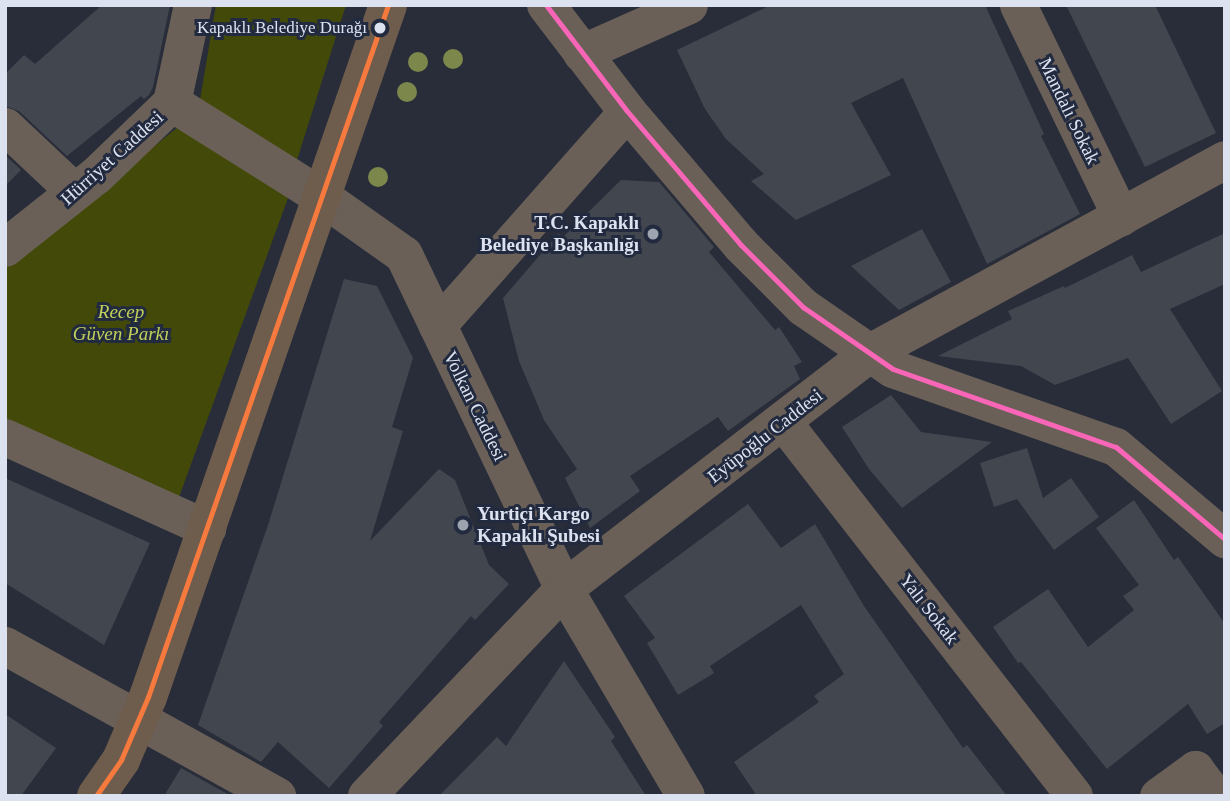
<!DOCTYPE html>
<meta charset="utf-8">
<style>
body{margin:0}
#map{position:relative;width:1230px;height:801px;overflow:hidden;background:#282d39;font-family:"Times New Roman",serif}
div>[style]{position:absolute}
.green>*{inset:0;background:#434a09}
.building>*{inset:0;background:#42464f}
.minor>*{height:37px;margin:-18.5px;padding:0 18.5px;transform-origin:18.5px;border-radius:18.5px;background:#6a6058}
.tertiary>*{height:38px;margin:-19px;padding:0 19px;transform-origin:19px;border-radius:19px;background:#6a6058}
.primary>*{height:38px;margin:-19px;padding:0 19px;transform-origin:19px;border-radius:19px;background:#6e5c4d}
.bus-1>*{height:5px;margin:-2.5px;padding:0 2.5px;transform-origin:2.5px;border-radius:2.5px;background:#fa66b7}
.bus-2>*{height:5px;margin:-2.5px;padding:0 2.5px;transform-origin:2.5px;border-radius:2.5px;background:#f6793e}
.trees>*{width:20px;height:20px;margin:-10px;border-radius:50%;background:#7c874c}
.dots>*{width:19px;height:19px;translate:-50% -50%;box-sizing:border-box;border:4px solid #222a3f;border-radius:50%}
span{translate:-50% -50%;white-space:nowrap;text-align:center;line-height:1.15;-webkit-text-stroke:6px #222a3f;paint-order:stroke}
.bus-label{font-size:17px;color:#dce2ef}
.right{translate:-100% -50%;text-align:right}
.street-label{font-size:19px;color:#dce2ef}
.poi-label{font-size:19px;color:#dce2ef;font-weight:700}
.left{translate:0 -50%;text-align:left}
.park-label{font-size:19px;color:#c1d05b;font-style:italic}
.frame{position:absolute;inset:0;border:7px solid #dce2ef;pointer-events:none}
</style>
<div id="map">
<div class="green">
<div style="clip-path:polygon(216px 5px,346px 5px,296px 163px,200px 100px)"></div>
<div style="clip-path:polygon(183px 123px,288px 198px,178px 500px,5px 420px,5px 268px)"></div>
</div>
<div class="building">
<div style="clip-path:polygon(102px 5px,170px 5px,153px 87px,149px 95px,144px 99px,141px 96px,67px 156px,19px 111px,5px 106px,5px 74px,24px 55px,35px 64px)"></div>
<div style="clip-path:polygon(771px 5px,985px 5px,1044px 134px,1041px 136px,1080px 214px,987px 264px,903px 78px,851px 103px,891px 175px,796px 220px,751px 181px,764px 174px,726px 139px,705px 109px,677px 50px)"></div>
<div style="clip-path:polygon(1066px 5px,1155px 5px,1216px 133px,1145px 167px)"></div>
<div style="clip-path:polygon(5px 155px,21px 170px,5px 186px)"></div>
<div style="clip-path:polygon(621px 180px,659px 182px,714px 247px,709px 252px,775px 330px,779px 327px,802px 362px,794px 366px,800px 379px,728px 431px,718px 417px,630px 476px,640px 491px,590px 528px,565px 478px,577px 469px,544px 420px,519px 361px,503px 298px,558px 234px,564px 236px)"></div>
<div style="clip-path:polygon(922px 229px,951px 282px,899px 310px,851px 266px)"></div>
<div style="clip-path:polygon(1225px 233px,1225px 284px,1170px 309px,1222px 391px,1171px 424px,1128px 358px,1055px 385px,1021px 366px,938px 356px,1012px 319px,1008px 311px,1064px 286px,1065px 288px,1132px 255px,1141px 272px)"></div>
<div style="clip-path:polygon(344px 279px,377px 286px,413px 358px,392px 427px,403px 431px,370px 541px,439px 469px,455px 480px,489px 565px,509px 584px,475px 620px,471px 616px,379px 722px,383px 726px,329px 788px,278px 742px,261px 762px,198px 725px,268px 525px)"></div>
<div style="clip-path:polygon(891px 395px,921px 432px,992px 442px,902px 508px,869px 469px,842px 427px)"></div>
<div style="clip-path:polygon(1027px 448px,1043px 498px,1071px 478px,1099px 517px,1054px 550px,1017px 499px,994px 507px,980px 463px)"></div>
<div style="clip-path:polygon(5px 478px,150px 543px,104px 645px,5px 583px)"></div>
<div style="clip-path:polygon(1134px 500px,1174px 560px,1178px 557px,1225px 624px,1225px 723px,1207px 734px,1188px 704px,1107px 769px,1021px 662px,1018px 663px,993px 627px,1048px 589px,1088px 647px,1134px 610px,1123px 596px,1139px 585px,1096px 528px)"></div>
<div style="clip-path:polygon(748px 504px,781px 548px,815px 524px,864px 606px,963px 748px,967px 745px,1007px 796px,757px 796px,734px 762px,819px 702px,814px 696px,844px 674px,801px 605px,710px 666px,714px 673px,678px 695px,647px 643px,655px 638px,624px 596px)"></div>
<div style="clip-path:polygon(564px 661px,615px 737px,611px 741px,646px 796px,439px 796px,497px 737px,506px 746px)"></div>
<div style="clip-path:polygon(5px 714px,56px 748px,21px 796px,5px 796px)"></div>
<div style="clip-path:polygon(181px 768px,231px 796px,164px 796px)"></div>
</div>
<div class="minor">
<div style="left:1018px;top:5px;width:236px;rotate:64.1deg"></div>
<div style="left:581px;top:53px;width:118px;rotate:-24deg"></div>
<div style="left:5px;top:126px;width:96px;rotate:43.3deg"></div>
<div style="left:437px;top:326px;width:287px;rotate:-48.5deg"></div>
<div style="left:784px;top:423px;width:472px;rotate:52.1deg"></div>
<div style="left:5px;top:437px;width:222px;rotate:24.3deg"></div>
<div style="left:1158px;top:796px;width:46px;rotate:-36.1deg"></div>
<div style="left:1195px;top:769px;width:34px;rotate:53deg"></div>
</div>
<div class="tertiary">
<div style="left:546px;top:5px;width:133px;rotate:52.6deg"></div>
<div style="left:627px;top:111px;width:176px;rotate:49.6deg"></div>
<div style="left:741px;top:245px;width:88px;rotate:45deg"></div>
<div style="left:803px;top:307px;width:109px;rotate:34.6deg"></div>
<div style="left:893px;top:369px;width:236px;rotate:19.3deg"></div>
<div style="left:1116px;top:447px;width:143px;rotate:40.2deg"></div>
<div style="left:172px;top:103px;width:177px;rotate:32.1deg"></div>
<div style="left:322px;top:197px;width:100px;rotate:35.3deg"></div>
<div style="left:404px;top:255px;width:370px;rotate:64.4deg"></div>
<div style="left:564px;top:589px;width:240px;rotate:59.5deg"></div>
<div style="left:5px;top:248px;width:116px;rotate:-38.4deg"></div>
<div style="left:96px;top:176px;width:105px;rotate:-43.8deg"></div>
<div style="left:172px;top:103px;width:100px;rotate:-77.9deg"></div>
<div style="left:5px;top:646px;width:311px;rotate:28.9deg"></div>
<div style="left:367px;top:796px;width:286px;rotate:-46.4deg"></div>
<div style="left:564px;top:589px;width:386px;rotate:-37.6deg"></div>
<div style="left:870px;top:353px;width:404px;rotate:-28.5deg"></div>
</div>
<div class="primary">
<div style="left:96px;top:796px;width:44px;rotate:-55.2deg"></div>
<div style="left:121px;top:760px;width:69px;rotate:-66.8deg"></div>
<div style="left:148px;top:697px;width:732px;rotate:-70.87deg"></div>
</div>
<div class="bus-1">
<div style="left:546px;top:5px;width:133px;rotate:52.6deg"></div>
<div style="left:627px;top:111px;width:176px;rotate:49.6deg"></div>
<div style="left:741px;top:245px;width:88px;rotate:45deg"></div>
<div style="left:803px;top:307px;width:109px;rotate:34.6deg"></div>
<div style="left:893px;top:369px;width:236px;rotate:19.3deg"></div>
<div style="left:1116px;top:447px;width:143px;rotate:40.2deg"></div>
</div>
<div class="bus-2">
<div style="left:96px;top:796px;width:44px;rotate:-55.2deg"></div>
<div style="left:121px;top:760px;width:69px;rotate:-66.8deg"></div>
<div style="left:148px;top:697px;width:732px;rotate:-70.87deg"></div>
</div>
<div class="trees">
<div style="left:453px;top:59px"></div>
<div style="left:418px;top:62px"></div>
<div style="left:407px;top:92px"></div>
<div style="left:378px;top:177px"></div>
</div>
<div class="dots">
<div style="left:380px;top:28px;background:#dce2ef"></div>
<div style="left:653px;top:234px;background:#9da3af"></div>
<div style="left:463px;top:525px;background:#9da3af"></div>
</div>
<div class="bus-label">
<span class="right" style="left:367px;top:28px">Kapaklı Belediye Durağı</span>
</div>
<div class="street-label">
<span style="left:1069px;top:111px;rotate:64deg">Mandalı Sokak</span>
<span style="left:112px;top:158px;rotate:-42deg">Hürriyet Caddesi</span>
<span style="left:475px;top:406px;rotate:64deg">Volkan Caddesi</span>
<span style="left:765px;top:436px;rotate:-38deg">Eyüpoğlu Caddesi</span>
<span style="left:929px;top:609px;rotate:52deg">Yalı Sokak</span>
</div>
<div class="poi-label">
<span class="right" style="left:639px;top:234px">T.C. Kapaklı<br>Belediye Başkanlığı</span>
<span class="left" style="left:477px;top:525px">Yurtiçi Kargo<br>Kapaklı Şubesi</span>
</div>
<div class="park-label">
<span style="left:121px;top:323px">Recep<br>Güven Parkı</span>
</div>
<div class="frame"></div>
</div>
